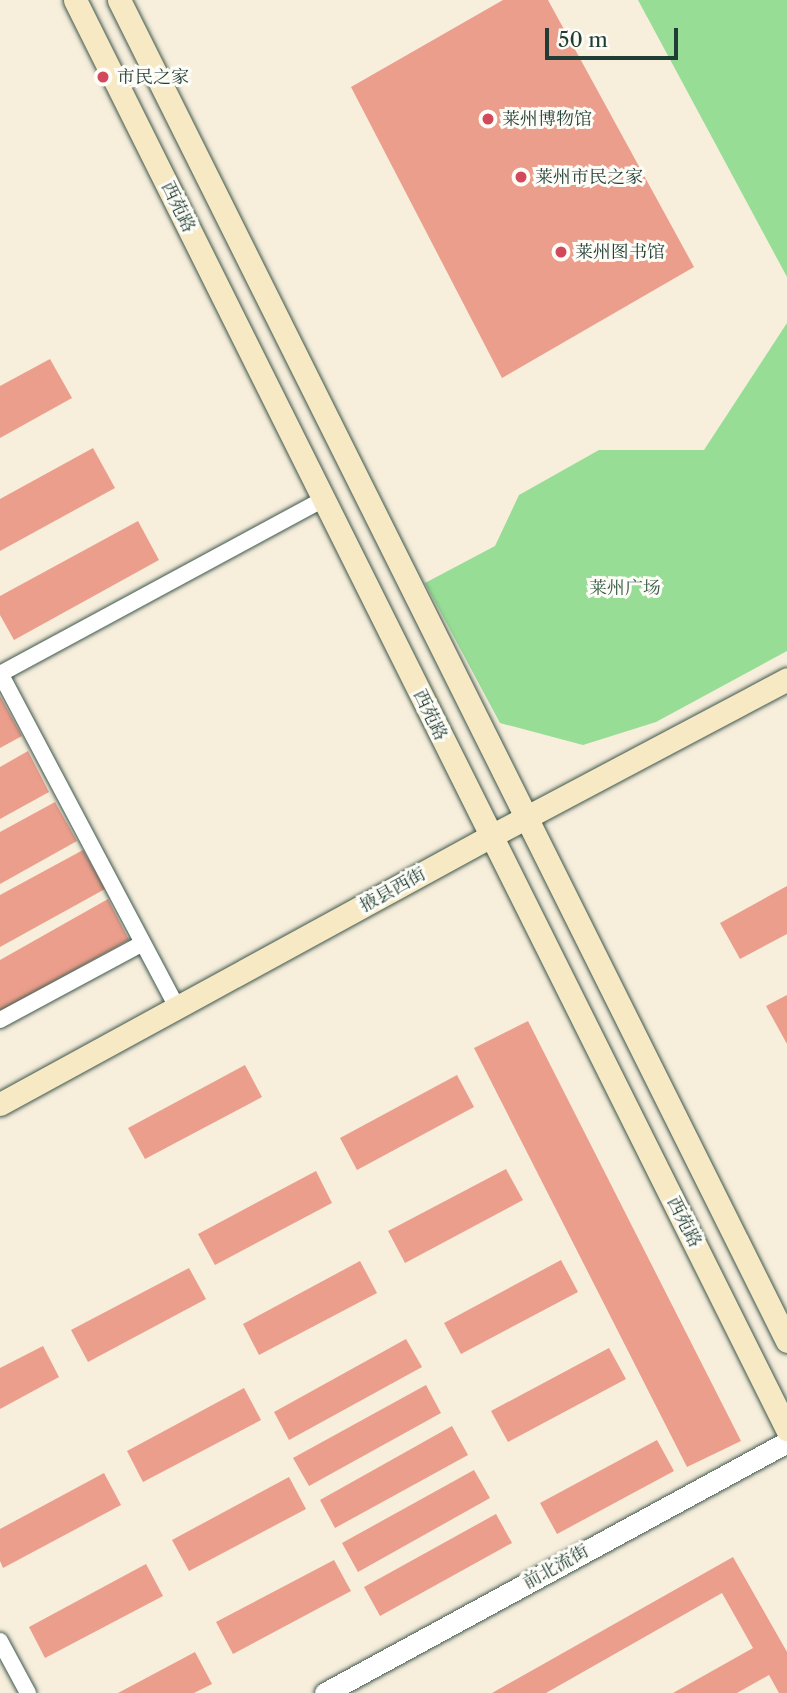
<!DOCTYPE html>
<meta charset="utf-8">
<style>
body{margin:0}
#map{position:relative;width:787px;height:1693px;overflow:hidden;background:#f7eedc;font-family:"Libre Caslon Text","Noto Serif SC",serif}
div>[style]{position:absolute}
.green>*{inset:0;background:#97dd96}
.building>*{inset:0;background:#ec9e8c}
.roads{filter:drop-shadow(0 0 2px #3f584d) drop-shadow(0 0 2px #3f584d)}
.minor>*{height:16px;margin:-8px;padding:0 8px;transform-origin:8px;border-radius:8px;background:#fff}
.tertiary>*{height:21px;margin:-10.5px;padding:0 10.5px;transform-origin:10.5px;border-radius:10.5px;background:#fff}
.secondary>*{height:23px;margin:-11.5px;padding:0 11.5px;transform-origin:11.5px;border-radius:11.5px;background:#f7e9c3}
.dots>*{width:19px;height:19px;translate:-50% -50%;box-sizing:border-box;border:4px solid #fdfcf7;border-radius:50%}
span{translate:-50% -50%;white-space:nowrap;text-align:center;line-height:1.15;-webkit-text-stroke:6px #fdfcf7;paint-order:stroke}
.poi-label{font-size:18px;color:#1f3d34}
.left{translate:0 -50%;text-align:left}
.street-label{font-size:18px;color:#1f3d34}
.park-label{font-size:18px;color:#375d48}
.scale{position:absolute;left:545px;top:28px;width:133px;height:32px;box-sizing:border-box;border:4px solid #1f3d34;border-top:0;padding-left:9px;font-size:21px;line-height:24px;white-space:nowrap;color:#1f3d34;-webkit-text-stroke:5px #fdfcf7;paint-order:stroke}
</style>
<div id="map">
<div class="green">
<div style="clip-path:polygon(638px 0,787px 0,787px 277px,701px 117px)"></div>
<div style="clip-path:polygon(787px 323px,787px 651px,656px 722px,583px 745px,500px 723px,425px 583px,495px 546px,519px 495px,599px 450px,704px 450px)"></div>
</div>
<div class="building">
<div style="clip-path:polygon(503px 0,548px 0,694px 267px,502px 378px,351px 87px)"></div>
<div style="clip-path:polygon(50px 359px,72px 398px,0 438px,0 386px)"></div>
<div style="clip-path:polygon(93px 448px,115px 488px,0 551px,0 499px)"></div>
<div style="clip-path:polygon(138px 521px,159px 560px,14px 640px,0 615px,0 596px)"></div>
<div style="clip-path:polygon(0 696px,22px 736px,0 748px)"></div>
<div style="clip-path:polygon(28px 751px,49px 792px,0 819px,0 767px)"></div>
<div style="clip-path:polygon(55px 802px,77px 841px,0 884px,0 832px)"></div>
<div style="clip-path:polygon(83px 850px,105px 889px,0 947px,0 895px)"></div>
<div style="clip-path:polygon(787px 886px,787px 934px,740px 959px,720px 923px)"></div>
<div style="clip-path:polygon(108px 899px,129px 940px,0 1011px,0 960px)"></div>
<div style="clip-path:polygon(787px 995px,787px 1044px,766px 1006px)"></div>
<div style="clip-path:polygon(528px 1021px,741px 1441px,687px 1467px,474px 1048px)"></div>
<div style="clip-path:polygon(245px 1065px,262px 1097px,145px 1159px,128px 1128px)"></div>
<div style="clip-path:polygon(457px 1075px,474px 1107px,357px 1170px,340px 1138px)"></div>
<div style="clip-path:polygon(506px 1169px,523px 1200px,405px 1263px,388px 1231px)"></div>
<div style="clip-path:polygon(316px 1171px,332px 1203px,215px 1265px,198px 1234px)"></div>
<div style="clip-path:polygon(561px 1260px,578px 1292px,461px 1354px,444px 1323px)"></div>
<div style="clip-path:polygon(360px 1261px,377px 1293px,259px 1355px,243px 1324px)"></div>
<div style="clip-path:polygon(189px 1268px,206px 1299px,88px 1362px,71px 1330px)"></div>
<div style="clip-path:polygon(406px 1339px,422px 1367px,289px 1440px,274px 1412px)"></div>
<div style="clip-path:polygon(43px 1346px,59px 1377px,0 1409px,0 1368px)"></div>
<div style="clip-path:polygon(609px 1348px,626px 1379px,508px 1442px,491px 1411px)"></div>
<div style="clip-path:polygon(426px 1385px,441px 1413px,309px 1486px,293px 1458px)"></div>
<div style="clip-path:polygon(244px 1388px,261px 1420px,143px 1482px,127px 1451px)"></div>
<div style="clip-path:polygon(452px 1426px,468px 1455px,335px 1528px,320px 1500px)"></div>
<div style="clip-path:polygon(657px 1440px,674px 1471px,557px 1534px,540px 1503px)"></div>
<div style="clip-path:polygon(474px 1470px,490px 1498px,358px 1572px,342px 1543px)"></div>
<div style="clip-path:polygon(104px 1473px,121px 1505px,3px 1568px,0 1561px,0 1529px)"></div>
<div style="clip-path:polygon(289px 1477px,306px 1509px,189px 1571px,172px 1540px)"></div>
<div style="clip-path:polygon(496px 1514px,512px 1543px,380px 1616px,364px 1587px)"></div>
<div style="clip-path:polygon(733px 1557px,787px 1652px,787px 1693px,779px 1693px,769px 1675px,737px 1693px,673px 1693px,753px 1648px,722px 1593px,546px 1693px,492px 1693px)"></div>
<div style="clip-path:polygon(334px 1560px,351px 1591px,233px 1654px,216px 1622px)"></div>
<div style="clip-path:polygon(146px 1564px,163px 1596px,45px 1658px,29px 1627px)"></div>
<div style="clip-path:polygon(195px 1652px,212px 1684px,194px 1693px,118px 1693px)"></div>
</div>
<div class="roads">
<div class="minor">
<div style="left:0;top:673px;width:378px;rotate:62.1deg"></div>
<div style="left:0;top:674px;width:368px;rotate:-28.4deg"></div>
<div style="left:0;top:1020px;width:162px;rotate:-28.3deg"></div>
<div style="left:0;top:1641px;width:59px;rotate:61.7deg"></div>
</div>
<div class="tertiary">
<div style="left:325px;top:1693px;width:526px;rotate:-28.51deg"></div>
</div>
<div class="secondary">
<div style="left:75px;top:0;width:1597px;rotate:63.52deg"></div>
<div style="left:119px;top:0;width:1498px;rotate:63.52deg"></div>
<div style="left:0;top:1104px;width:559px;rotate:-28.63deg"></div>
<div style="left:491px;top:836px;width:335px;rotate:-27.9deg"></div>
</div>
</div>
<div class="dots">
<div style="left:103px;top:77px;background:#d1495b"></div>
<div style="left:488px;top:119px;background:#d1495b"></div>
<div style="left:521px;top:177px;background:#d1495b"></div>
<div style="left:561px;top:252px;background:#d1495b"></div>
</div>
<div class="poi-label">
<span class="left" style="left:117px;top:77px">市民之家</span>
<span class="left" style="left:502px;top:119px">莱州博物馆</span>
<span class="left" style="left:535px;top:177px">莱州市民之家</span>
<span class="left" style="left:575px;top:252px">莱州图书馆</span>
</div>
<div class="street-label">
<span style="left:178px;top:207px;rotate:64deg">西苑路</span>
<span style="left:430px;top:715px;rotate:64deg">西苑路</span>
<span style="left:393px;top:890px;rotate:-29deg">掖县西街</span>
<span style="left:684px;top:1222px;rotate:63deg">西苑路</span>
<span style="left:556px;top:1567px;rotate:-29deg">前北流街</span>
</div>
<div class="park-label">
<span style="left:625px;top:588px">莱州广场</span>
</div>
<div class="scale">50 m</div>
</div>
